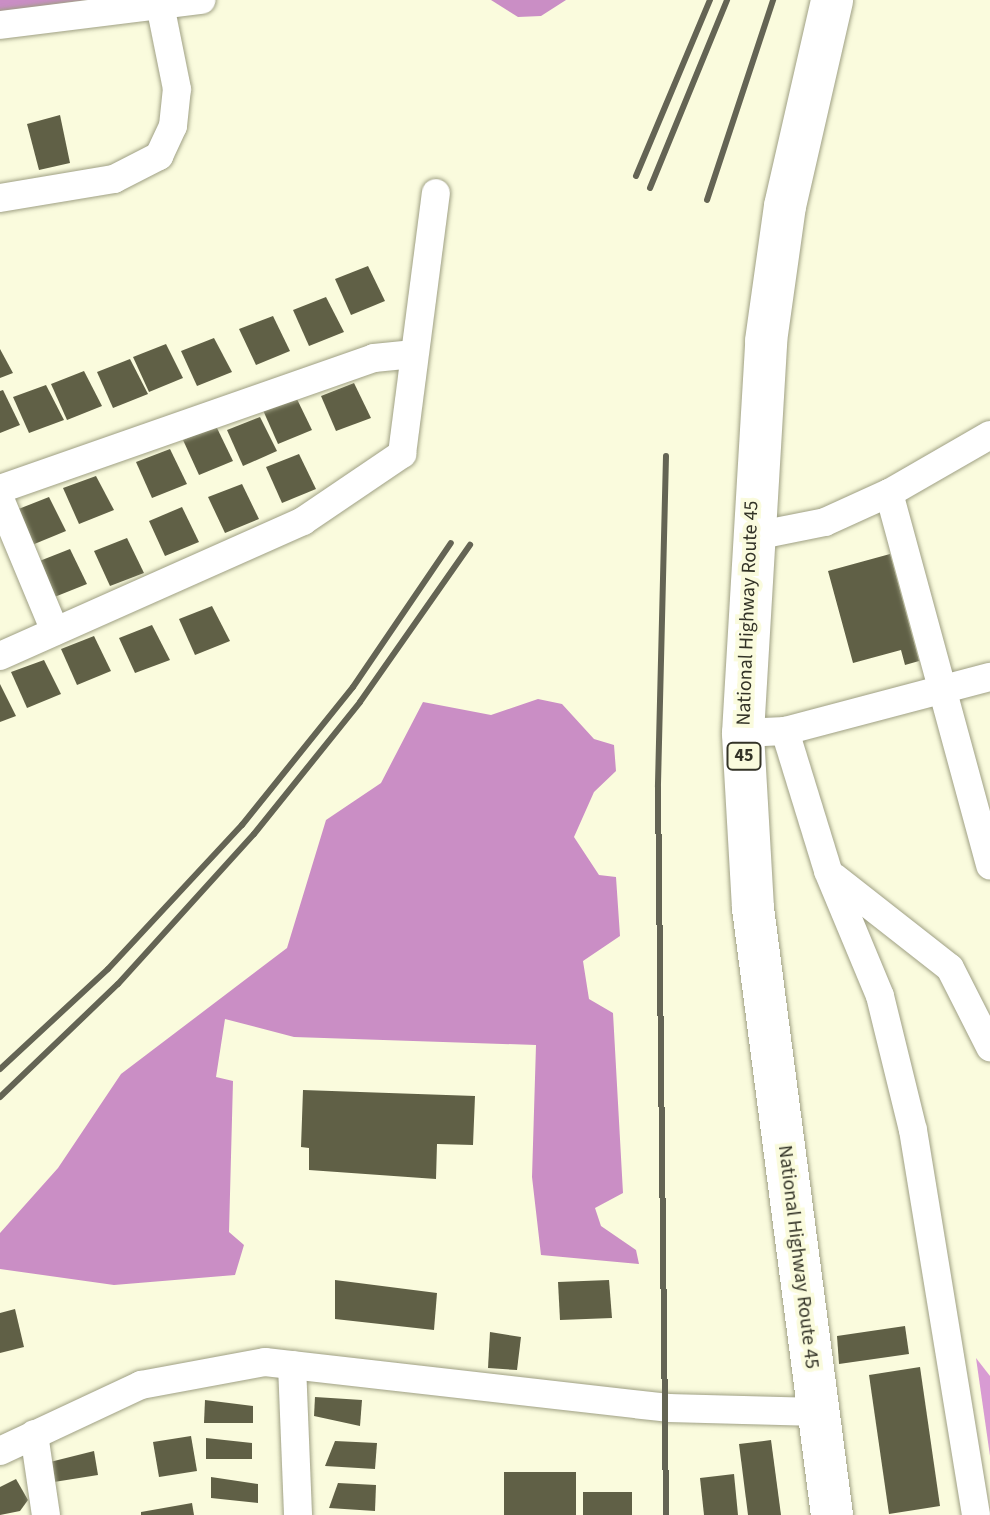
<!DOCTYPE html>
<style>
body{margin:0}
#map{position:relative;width:990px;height:1515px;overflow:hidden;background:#fafbdd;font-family:"Source Sans 3",sans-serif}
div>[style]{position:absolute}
.forest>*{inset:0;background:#d89bd3}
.water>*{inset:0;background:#ca8ec5}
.building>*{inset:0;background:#606046}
.roads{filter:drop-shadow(0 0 2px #9fa084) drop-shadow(0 0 2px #9fa084)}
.minor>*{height:28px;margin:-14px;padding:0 14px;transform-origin:14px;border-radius:14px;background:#fff}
.highway>*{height:42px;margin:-21px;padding:0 21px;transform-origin:21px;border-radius:21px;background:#fff}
.rail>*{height:6px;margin:-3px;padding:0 3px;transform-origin:3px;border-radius:3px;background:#646454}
span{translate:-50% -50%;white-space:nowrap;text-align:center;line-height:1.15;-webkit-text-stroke:8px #fafbdd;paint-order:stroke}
.shield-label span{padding:2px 6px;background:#fafbdd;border:2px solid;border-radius:6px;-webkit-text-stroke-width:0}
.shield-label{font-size:18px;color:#333327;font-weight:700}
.street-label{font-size:20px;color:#333327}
</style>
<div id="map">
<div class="forest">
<div style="clip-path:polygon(976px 1358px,990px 1376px,990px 1456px)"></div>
</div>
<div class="water">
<div style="clip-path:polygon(0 0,87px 0,0 12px)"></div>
<div style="clip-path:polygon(491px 0,566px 0,541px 16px,518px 17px)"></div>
<div style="clip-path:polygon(538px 699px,562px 704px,594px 739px,614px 745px,616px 771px,594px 792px,574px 837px,599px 875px,616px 877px,620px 936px,583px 961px,589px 999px,613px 1013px,623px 1193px,595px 1208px,601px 1226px,636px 1250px,639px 1264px,541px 1255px,532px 1177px,536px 1045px,294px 1037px,225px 1019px,216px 1077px,233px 1081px,229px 1232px,244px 1245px,235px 1275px,114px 1285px,0 1269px,0 1233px,58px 1168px,121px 1074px,287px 948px,326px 820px,381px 783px,423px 702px,491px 715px)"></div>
</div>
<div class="building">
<div style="clip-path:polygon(60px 115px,70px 163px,39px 170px,27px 124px)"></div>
<div style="clip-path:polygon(368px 266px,385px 301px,351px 315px,335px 279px)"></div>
<div style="clip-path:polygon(326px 297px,344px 332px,309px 346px,293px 310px)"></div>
<div style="clip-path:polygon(273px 316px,290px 351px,256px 365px,239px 329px)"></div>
<div style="clip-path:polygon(214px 338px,232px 372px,197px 386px,181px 351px)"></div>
<div style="clip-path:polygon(166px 344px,183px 378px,149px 392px,133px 357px)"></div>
<div style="clip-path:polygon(0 349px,13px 373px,0 378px)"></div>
<div style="clip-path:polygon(130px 359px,148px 394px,113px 408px,97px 372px)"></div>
<div style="clip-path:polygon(84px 371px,102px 406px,67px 420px,51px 384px)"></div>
<div style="clip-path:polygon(354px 383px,371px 418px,336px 431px,321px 396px)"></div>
<div style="clip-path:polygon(46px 385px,64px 420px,29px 433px,13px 397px)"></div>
<div style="clip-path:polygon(3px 390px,20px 425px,0 433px,0 391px)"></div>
<div style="clip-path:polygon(295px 395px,312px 430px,278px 444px,262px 408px)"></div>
<div style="clip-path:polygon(260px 417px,277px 451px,243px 466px,227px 430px)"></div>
<div style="clip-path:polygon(216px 426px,233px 461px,199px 475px,183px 440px)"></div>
<div style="clip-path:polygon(170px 449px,187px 484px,152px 498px,136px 462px)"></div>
<div style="clip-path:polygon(299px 454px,316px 489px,282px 503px,266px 467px)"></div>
<div style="clip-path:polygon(96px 476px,114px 510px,79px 524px,63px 488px)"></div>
<div style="clip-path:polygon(242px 484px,259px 519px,225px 533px,208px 497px)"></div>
<div style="clip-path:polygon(49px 497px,66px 531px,32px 545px,16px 510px)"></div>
<div style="clip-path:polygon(182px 507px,199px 542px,165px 556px,149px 521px)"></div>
<div style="clip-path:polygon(127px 538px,144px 573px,110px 586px,94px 551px)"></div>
<div style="clip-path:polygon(70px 549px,87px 584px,52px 598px,37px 562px)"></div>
<div style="clip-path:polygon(890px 554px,919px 661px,905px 665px,901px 650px,853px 663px,828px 571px)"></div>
<div style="clip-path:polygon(212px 606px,230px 641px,195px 655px,179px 619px)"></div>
<div style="clip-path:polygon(152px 625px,170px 660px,135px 673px,119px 638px)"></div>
<div style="clip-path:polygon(94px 636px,111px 671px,77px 685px,61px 649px)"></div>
<div style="clip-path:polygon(44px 660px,61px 694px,27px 708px,11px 672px)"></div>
<div style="clip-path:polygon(0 684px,16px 716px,0 722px)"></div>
<div style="clip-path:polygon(303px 1090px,475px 1096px,473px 1145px,437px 1144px,436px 1179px,309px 1170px,309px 1148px,301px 1147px)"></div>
<div style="clip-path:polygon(335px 1280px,437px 1293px,434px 1330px,335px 1319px)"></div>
<div style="clip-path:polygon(609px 1280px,612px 1318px,560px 1320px,558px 1282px)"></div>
<div style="clip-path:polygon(15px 1309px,24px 1347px,0 1353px,0 1313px)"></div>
<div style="clip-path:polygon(905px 1326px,909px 1354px,839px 1364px,837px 1336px)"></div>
<div style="clip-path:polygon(490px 1332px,521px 1337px,517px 1370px,488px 1368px)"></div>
<div style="clip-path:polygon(920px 1367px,940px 1506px,889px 1514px,869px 1375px)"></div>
<div style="clip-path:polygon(315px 1397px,362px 1400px,360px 1426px,314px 1416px)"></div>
<div style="clip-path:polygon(205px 1400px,253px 1406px,253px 1423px,204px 1423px)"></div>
<div style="clip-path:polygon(191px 1436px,197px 1471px,159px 1477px,153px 1442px)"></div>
<div style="clip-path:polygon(206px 1438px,252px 1443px,252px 1459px,206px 1459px)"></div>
<div style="clip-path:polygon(771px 1440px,781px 1515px,748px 1515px,739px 1444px)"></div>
<div style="clip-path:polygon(335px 1441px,377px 1443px,375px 1469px,325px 1466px)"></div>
<div style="clip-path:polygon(94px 1451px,98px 1475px,54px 1482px,50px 1462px)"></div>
<div style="clip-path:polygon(504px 1472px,576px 1472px,576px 1515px,504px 1515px)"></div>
<div style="clip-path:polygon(734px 1474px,738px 1515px,704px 1515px,700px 1478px)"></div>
<div style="clip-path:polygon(211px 1477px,258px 1484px,258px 1503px,211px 1498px)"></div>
<div style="clip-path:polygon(16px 1479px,28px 1500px,20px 1511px,0 1515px,0 1487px)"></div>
<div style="clip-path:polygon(338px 1483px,376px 1485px,375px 1511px,329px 1508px)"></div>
<div style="clip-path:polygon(583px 1492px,632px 1492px,632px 1515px,583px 1515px)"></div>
<div style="clip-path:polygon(192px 1503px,194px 1515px,141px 1515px,141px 1512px)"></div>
</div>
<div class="roads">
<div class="minor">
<div style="left:0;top:25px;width:203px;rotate:-7.1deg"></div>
<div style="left:0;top:198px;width:116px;rotate:-9.5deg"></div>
<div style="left:114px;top:179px;width:51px;rotate:-27.1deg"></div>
<div style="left:159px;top:156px;width:33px;rotate:-65deg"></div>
<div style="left:173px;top:126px;width:37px;rotate:-84deg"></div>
<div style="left:177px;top:89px;width:86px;rotate:-101.4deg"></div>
<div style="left:990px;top:435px;width:116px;rotate:150.1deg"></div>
<div style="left:889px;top:493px;width:386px;rotate:74.8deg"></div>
<div style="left:0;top:489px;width:396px;rotate:-19.3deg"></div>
<div style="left:374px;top:358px;width:40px;rotate:-5.7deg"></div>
<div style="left:0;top:499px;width:143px;rotate:67.4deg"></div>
<div style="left:750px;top:537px;width:76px;rotate:-11.3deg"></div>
<div style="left:825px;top:522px;width:70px;rotate:-24.4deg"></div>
<div style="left:0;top:656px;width:332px;rotate:-24deg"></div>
<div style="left:303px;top:521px;width:120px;rotate:-34.1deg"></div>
<div style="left:402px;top:454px;width:263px;rotate:-82.6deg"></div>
<div style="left:785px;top:731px;width:212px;rotate:-14.8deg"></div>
<div style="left:743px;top:733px;width:42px;rotate:-2.7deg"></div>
<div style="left:785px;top:731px;width:146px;rotate:72.9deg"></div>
<div style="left:828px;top:871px;width:135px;rotate:67.4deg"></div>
<div style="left:880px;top:996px;width:138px;rotate:76.2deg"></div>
<div style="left:913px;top:1130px;width:390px;rotate:80.7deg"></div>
<div style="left:834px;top:877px;width:147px;rotate:38.1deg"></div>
<div style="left:950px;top:968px;width:89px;rotate:63.1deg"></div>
<div style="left:292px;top:1365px;width:150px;rotate:87.7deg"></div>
<div style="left:34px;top:1434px;width:82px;rotate:81.6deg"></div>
<div style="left:0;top:1451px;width:156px;rotate:-25.1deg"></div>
<div style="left:141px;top:1385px;width:126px;rotate:-10.5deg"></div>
<div style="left:265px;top:1362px;width:406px;rotate:6.5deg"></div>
<div style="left:668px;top:1408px;width:150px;rotate:1.5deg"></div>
</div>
<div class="highway">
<div style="left:832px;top:1515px;width:612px;rotate:-97.42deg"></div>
<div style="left:753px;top:908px;width:175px;rotate:-93.3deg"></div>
<div style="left:743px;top:733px;width:393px;rotate:-86.6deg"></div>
<div style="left:766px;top:341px;width:136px;rotate:-82deg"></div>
<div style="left:785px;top:206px;width:211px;rotate:-77.1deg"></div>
</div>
</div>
<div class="rail">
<div style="left:636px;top:176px;width:191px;rotate:-67.2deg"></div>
<div style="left:650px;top:188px;width:203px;rotate:-67.7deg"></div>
<div style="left:707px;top:200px;width:211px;rotate:-71.7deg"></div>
<div style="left:666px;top:456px;width:331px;rotate:91.4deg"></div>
<div style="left:658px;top:787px;width:728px;rotate:89.37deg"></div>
<div style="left:0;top:1069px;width:147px;rotate:-42.8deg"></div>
<div style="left:108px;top:969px;width:197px;rotate:-47.1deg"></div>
<div style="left:242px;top:825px;width:177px;rotate:-51.2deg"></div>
<div style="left:353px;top:687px;width:174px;rotate:-55.8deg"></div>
<div style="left:0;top:1097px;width:163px;rotate:-43.8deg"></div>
<div style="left:118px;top:984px;width:202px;rotate:-47.8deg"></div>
<div style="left:254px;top:834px;width:169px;rotate:-51.2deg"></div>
<div style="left:360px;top:702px;width:192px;rotate:-55deg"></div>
</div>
<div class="shield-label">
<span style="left:744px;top:756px">45</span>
</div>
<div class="street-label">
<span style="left:748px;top:613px;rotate:-88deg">National Highway Route 45</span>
<span style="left:798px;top:1257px;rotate:83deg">National Highway Route 45</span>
</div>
</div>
